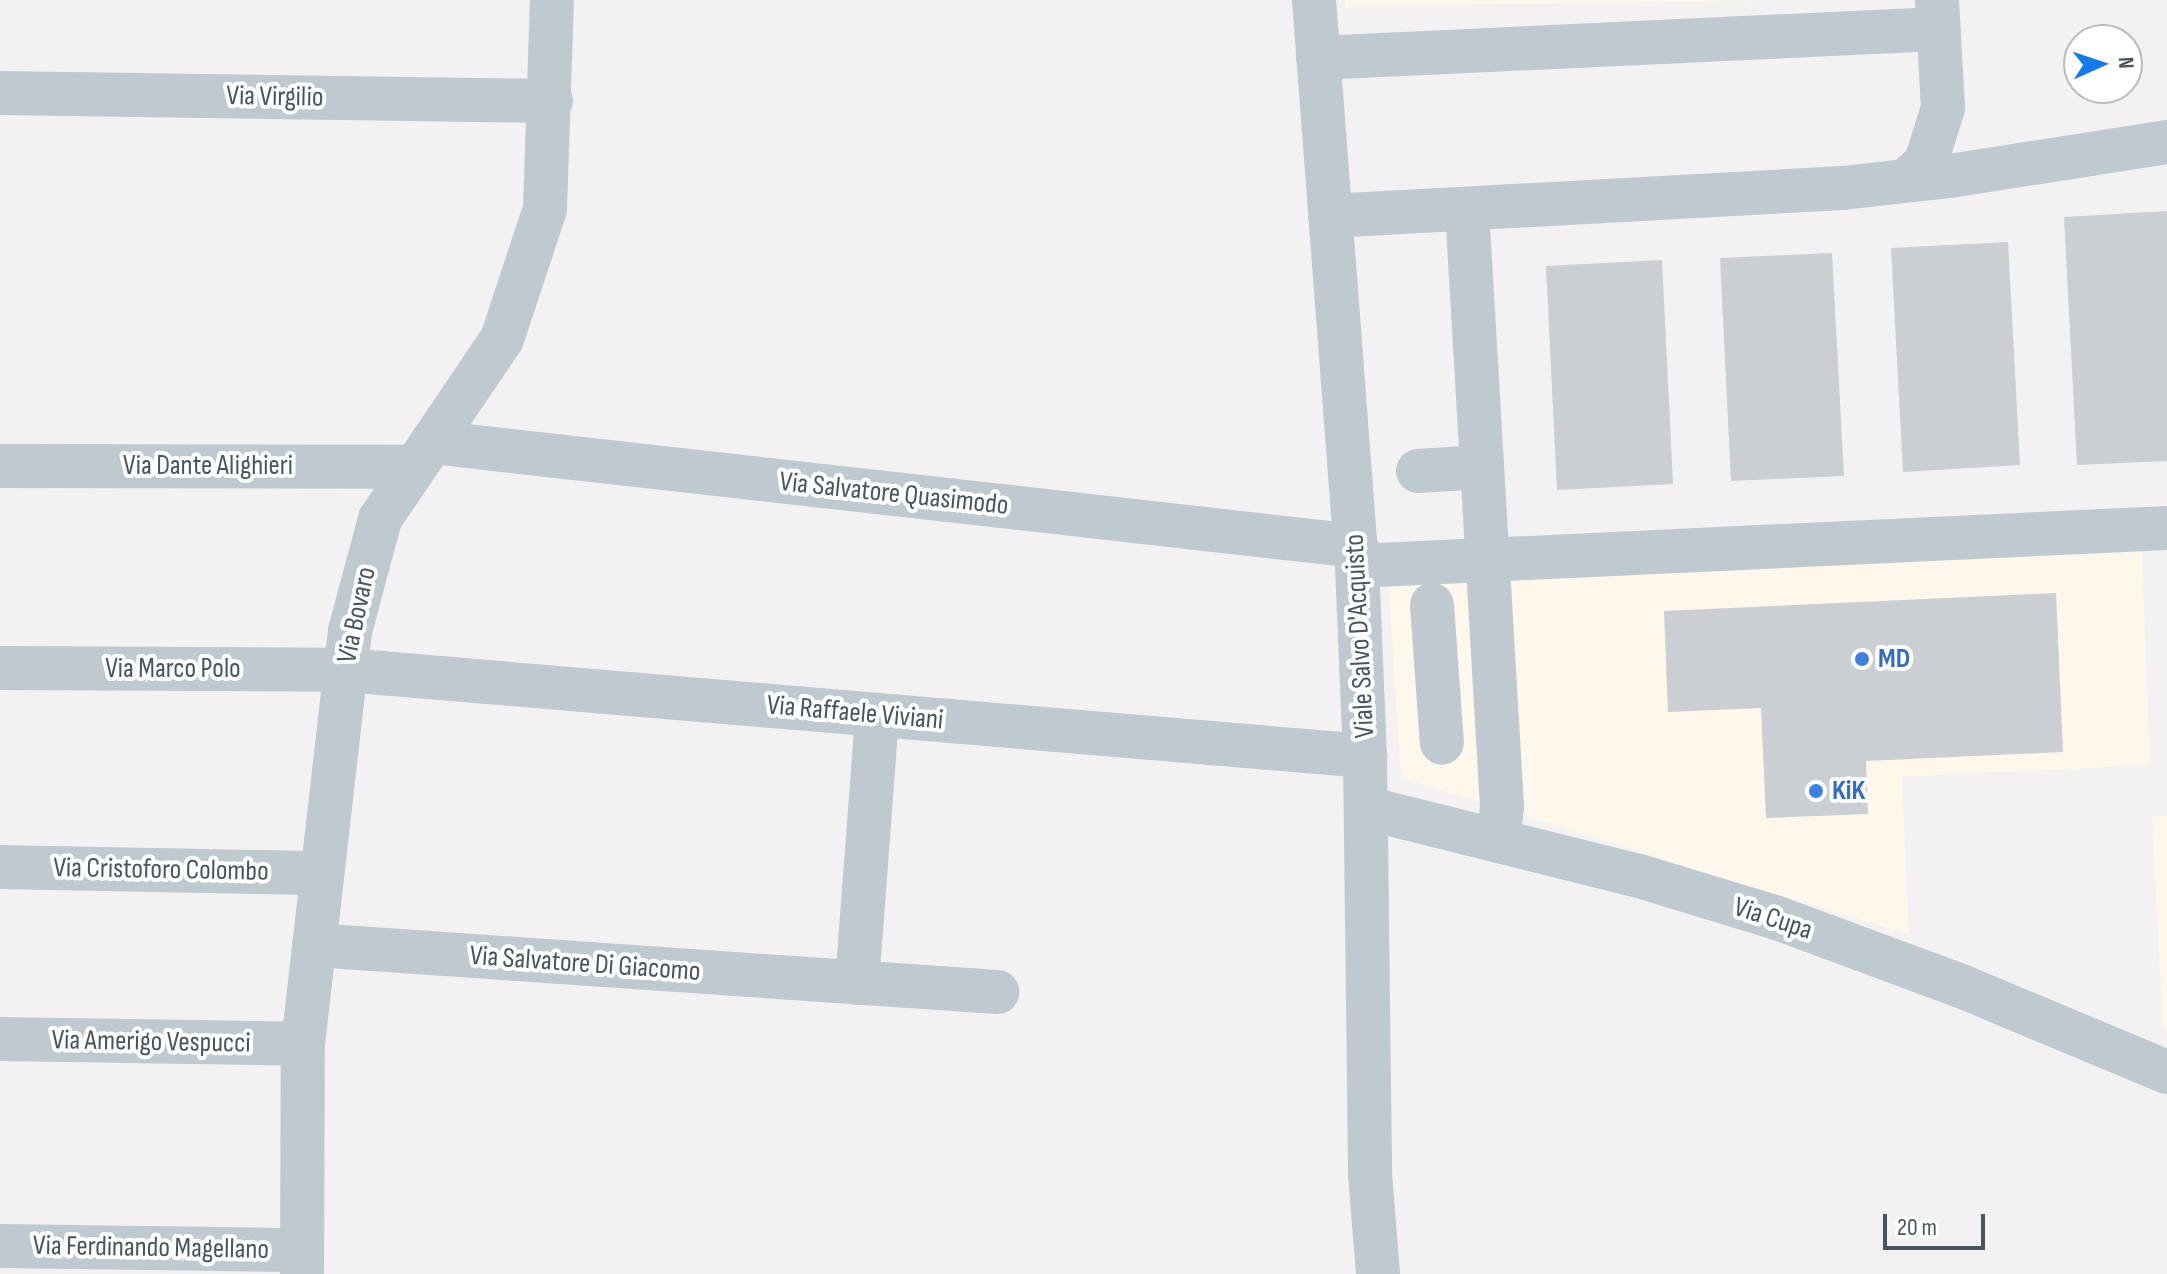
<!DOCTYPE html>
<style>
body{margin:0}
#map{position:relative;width:2167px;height:1274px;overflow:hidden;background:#f3f1f1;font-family:"Sofia Sans Condensed",sans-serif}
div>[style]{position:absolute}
.commercial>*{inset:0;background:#fdf7ec}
.building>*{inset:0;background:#cbced3}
.minor>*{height:44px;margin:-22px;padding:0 22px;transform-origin:22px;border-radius:22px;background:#bfc9d0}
.dots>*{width:22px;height:22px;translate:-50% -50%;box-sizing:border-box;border:4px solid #fff;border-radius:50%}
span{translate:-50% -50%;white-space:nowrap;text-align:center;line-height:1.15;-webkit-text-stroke:8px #fff;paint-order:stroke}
.street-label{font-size:28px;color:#48555f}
.shop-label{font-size:28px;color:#366cbe;font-weight:700}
.left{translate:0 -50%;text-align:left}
.north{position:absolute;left:2063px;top:24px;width:80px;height:80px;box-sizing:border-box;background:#fff;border:2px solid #b6bbbf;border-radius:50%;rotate:87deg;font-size:22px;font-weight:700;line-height:32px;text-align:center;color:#48555f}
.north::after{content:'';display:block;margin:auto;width:28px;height:36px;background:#157ae9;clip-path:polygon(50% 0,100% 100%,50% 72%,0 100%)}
.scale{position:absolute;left:1883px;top:1214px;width:102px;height:36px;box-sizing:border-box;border:4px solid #48555f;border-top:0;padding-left:10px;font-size:24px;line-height:28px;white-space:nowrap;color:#48555f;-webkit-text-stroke:6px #fff;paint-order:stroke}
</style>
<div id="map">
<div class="commercial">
<div style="clip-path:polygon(1345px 0,1780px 0,1345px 7px)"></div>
<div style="clip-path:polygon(2142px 552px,2150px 765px,1902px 777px,1909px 935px,1401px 778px,1388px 578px)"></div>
<div style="clip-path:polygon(2167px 815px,2167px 1032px,2163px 1030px,2152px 816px)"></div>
</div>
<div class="building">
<div style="clip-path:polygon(2167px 211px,2167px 461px,2077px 465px,2064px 217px)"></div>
<div style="clip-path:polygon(2008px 242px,2020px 465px,1903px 472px,1891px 248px)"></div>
<div style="clip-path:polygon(1832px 253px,1844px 476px,1731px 481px,1720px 258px)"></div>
<div style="clip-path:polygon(1662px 260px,1673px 484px,1557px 490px,1546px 266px)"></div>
<div style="clip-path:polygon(2056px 593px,2063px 752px,1866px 761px,1868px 814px,1766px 818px,1761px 708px,1668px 712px,1664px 611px)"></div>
</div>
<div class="minor">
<div style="left:1314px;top:0;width:568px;rotate:85.66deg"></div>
<div style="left:1357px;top:566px;width:190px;rotate:87.6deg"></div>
<div style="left:1365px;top:756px;width:418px;rotate:89.3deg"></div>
<div style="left:1370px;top:1174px;width:100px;rotate:85.4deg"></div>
<div style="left:1318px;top:58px;width:621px;rotate:-2.68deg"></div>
<div style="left:0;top:93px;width:551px;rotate:0.83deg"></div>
<div style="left:1907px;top:180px;width:26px;rotate:-43deg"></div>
<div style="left:1926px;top:162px;width:57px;rotate:-72.5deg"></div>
<div style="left:1943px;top:108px;width:108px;rotate:-93.2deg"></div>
<div style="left:1467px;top:209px;width:599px;rotate:86.65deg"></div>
<div style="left:1502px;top:807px;width:34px;rotate:97deg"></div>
<div style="left:1330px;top:216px;width:514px;rotate:-3.12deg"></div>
<div style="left:1843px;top:188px;width:108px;rotate:-6.4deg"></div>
<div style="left:1950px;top:176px;width:220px;rotate:-8.9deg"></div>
<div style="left:432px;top:442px;width:930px;rotate:6.42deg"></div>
<div style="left:0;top:466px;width:415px;rotate:0.1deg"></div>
<div style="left:1418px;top:471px;width:64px;rotate:-3.6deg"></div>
<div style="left:1357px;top:566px;width:811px;rotate:-2.69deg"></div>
<div style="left:1432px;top:605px;width:138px;rotate:85.9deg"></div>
<div style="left:0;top:668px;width:345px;rotate:0.3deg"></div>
<div style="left:345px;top:670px;width:1024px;rotate:4.82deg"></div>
<div style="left:1366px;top:808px;width:281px;rotate:14deg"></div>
<div style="left:1639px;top:876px;width:144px;rotate:16.9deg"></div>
<div style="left:1777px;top:918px;width:196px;rotate:20.3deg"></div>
<div style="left:1961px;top:986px;width:223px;rotate:22.7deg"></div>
<div style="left:0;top:867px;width:322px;rotate:1.1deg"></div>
<div style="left:314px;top:945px;width:685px;rotate:3.94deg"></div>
<div style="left:857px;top:983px;width:269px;rotate:-85.7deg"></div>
<div style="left:0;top:1039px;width:303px;rotate:0.9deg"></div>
<div style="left:0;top:1246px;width:302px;rotate:0.8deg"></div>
<div style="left:302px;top:1274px;width:230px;rotate:-89.8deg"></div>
<div style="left:303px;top:1044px;width:416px;rotate:-83.5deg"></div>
<div style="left:350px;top:631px;width:116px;rotate:-75deg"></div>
<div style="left:380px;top:519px;width:217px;rotate:-55.9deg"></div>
<div style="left:502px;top:339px;width:137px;rotate:-71.7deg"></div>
<div style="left:545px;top:209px;width:209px;rotate:-88.1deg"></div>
</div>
<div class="dots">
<div style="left:1862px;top:659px;background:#3f7fe0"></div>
<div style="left:1816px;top:791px;background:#3f7fe0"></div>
</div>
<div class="street-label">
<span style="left:275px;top:97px;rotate:1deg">Via Virgilio</span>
<span style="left:208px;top:466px">Via Dante Alighieri</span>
<span style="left:894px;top:494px;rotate:6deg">Via Salvatore Quasimodo</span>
<span style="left:357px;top:615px;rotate:-78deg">Via Bovaro</span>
<span style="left:1360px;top:636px;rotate:-93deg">Viale Salvo D'Acquisto</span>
<span style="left:173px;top:669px">Via Marco Polo</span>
<span style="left:855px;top:713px;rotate:5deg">Via Raffaele Viviani</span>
<span style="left:161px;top:870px;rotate:1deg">Via Cristoforo Colombo</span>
<span style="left:1773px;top:919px;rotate:18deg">Via Cupa</span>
<span style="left:585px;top:964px;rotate:4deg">Via Salvatore Di Giacomo</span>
<span style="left:151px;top:1042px;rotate:1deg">Via Amerigo Vespucci</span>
<span style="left:151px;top:1248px;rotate:1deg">Via Ferdinando Magellano</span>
</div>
<div class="shop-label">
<span class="left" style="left:1878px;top:659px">MD</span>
<span class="left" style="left:1832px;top:791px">KiK</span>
</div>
<div class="north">N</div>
<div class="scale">20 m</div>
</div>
